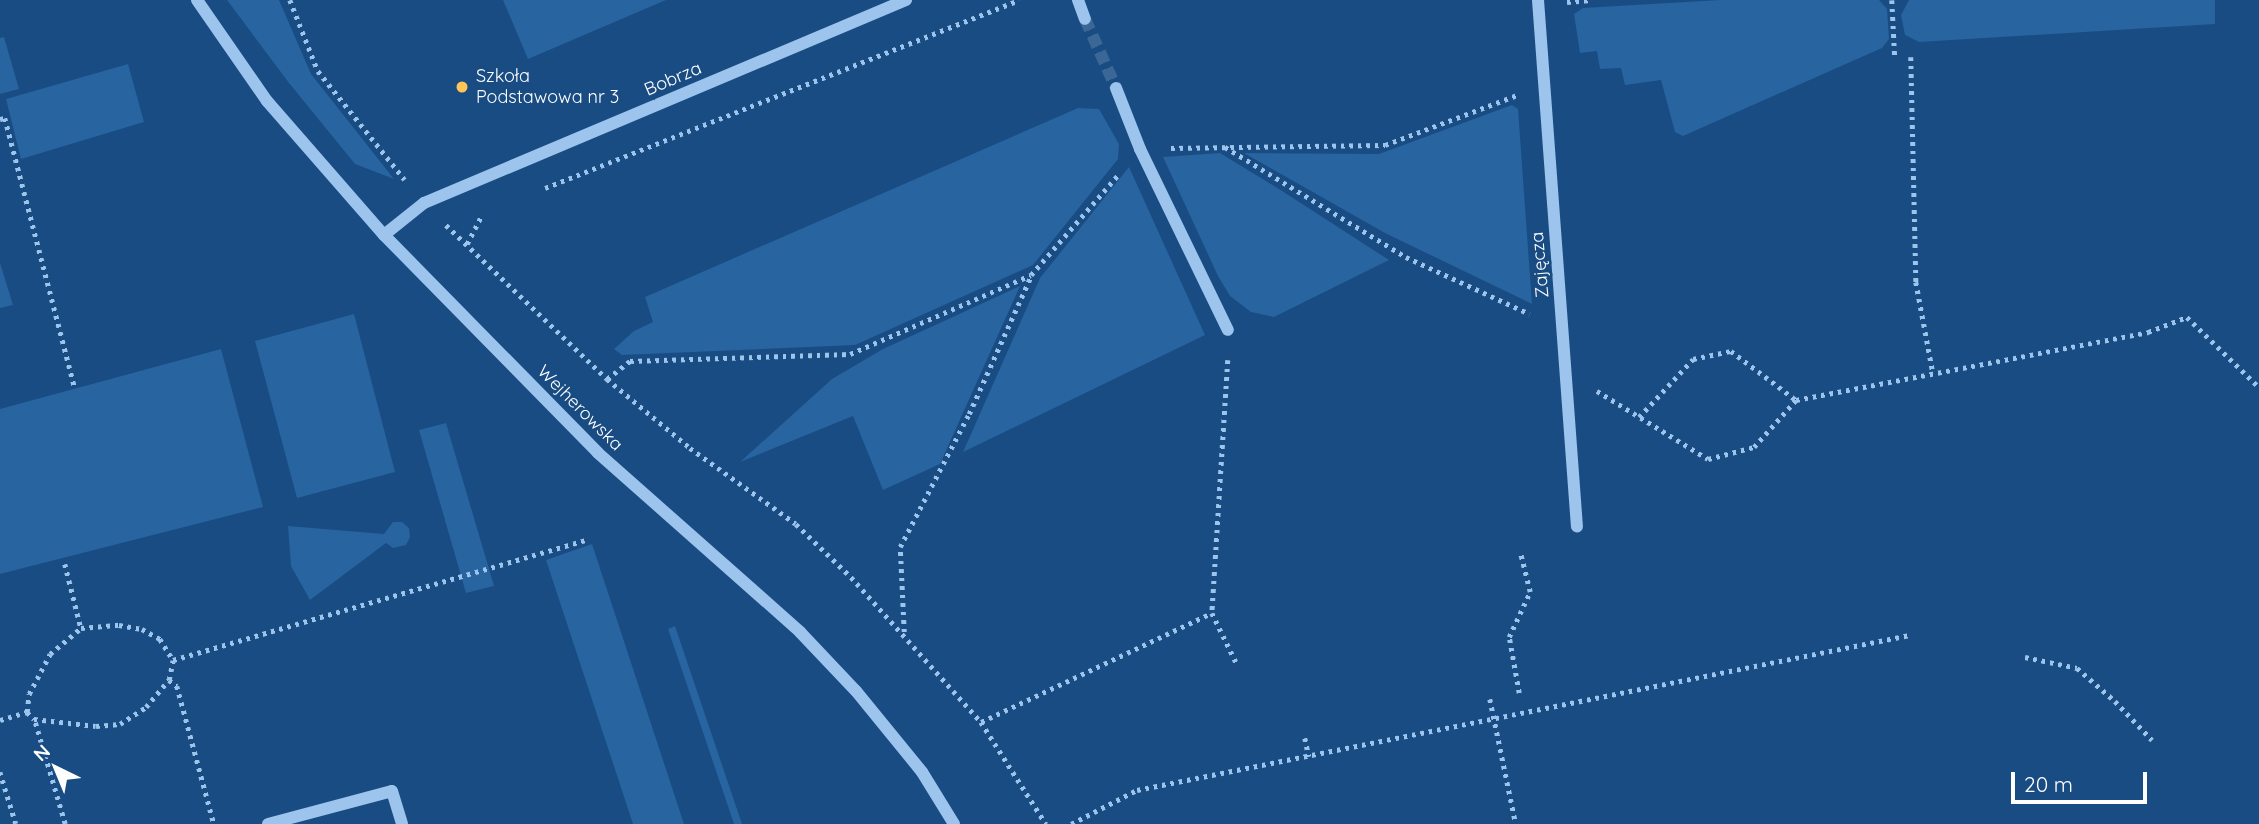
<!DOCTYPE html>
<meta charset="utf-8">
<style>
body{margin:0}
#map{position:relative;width:2259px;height:824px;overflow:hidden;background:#184c83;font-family:Quicksand,sans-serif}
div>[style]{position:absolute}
.green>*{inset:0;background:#2764a0}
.minor-tunnel>*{height:12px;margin-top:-6px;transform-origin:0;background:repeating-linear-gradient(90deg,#3b6796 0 12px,transparent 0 18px)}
.path>*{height:4.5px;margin-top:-2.25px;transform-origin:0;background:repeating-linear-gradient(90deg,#9cc4ec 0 3.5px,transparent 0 8.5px)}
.minor>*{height:12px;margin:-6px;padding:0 6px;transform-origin:6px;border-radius:6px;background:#9cc4ec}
.dots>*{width:19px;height:19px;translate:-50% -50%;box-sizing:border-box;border:4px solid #184c83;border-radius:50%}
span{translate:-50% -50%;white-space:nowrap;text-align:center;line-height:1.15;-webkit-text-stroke:5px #184c83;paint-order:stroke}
.poi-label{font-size:18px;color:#fff}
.left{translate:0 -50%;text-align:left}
.street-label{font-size:18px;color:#fff}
.north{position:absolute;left:21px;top:733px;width:70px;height:70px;-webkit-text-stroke:5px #184c83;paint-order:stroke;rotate:317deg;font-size:19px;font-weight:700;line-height:28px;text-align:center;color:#fff}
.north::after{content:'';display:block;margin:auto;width:24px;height:32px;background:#fff;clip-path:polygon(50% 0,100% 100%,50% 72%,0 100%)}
.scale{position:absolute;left:2011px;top:772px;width:136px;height:32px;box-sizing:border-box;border:4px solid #fff;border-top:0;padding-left:9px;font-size:21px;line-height:24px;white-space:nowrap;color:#fff;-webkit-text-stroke:5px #184c83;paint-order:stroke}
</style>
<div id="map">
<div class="green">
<div style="clip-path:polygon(227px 0,279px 0,311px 74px,394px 179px,355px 164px,289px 83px)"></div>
<div style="clip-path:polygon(503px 0,666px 0,528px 59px)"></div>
<div style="clip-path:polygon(1720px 0,1879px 0,1887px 9px,1889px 39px,1882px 48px,1683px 136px,1675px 132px,1661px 80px,1625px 85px,1621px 68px,1600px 69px,1597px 51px,1580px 53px,1574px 14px,1583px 8px)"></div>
<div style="clip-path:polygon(1909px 0,2215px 0,2215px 24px,1919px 42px,1905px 35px,1901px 15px)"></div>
<div style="clip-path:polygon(4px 37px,19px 89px,0 94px,0 38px)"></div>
<div style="clip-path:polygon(128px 64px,144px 122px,21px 159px,6px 99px)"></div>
<div style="clip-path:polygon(1512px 105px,1518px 109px,1532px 304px,1385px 233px,1244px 153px,1379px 154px)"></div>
<div style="clip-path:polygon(1078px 108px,1099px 109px,1119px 144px,1118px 159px,1033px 265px,855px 345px,622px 355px,614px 349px,634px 331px,653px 322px,645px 297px)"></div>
<div style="clip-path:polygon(1220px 153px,1279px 189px,1389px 260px,1274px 317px,1251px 312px,1230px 296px,1218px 276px,1163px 157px)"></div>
<div style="clip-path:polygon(1129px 167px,1205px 335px,963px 452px,1040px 278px)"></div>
<div style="clip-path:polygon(0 263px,13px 305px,0 308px)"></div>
<div style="clip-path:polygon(1020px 286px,940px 464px,883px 490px,853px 416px,740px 462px,832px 379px,883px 349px)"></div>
<div style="clip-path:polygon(354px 314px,395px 472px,297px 498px,255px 341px)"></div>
<div style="clip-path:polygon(221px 349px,263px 507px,0 574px,0 409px)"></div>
<div style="clip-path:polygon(446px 423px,494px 586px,466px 593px,419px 430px)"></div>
<div style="clip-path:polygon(393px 522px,402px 522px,409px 528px,410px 537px,406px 545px,393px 548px,386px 543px,310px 600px,291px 566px,288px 526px,384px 534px)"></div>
<div style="clip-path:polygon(592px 544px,684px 824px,633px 824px,546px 560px)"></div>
<div style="clip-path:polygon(675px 626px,742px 824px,734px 824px,668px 629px)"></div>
</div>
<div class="minor-tunnel">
<div style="left:1085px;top:19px;width:76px;rotate:65.8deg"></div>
</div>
<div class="path">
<div style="left:290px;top:0;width:76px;rotate:68.5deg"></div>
<div style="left:318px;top:71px;width:139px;rotate:51.4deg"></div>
<div style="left:1892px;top:0;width:59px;rotate:87.1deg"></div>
<div style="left:1567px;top:2px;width:21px;rotate:-5deg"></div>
<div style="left:1911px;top:57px;width:225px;rotate:88.7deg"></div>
<div style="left:1916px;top:282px;width:93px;rotate:79.4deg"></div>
<div style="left:0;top:119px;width:5px;rotate:-11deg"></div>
<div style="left:5px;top:118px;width:279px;rotate:75.5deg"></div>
<div style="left:1225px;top:147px;width:212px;rotate:31.3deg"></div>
<div style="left:1406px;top:257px;width:136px;rotate:24.7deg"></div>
<div style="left:1171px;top:148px;width:214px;rotate:-0.8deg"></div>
<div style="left:1385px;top:145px;width:141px;rotate:-20.7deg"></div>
<div style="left:545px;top:188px;width:510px;rotate:-21.63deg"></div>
<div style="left:446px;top:225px;width:223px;rotate:43.7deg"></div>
<div style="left:607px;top:379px;width:108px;rotate:39.7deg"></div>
<div style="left:690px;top:448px;width:130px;rotate:35.6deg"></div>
<div style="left:796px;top:524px;width:76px;rotate:43.9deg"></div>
<div style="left:851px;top:577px;width:195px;rotate:48.1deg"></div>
<div style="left:981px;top:722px;width:121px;rotate:57.5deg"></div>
<div style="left:467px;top:244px;width:34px;rotate:-63deg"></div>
<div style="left:1228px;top:360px;width:254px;rotate:93.6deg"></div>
<div style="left:1212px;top:613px;width:57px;rotate:63.9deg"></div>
<div style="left:607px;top:379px;width:29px;rotate:-38deg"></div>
<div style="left:630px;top:361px;width:220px;rotate:-1.8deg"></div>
<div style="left:850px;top:354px;width:197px;rotate:-23.6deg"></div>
<div style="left:1031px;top:275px;width:133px;rotate:-49deg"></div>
<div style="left:1597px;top:391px;width:130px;rotate:31.5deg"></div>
<div style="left:1708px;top:459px;width:48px;rotate:-14.6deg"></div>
<div style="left:1754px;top:447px;width:63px;rotate:-48.2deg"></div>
<div style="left:1796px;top:400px;width:359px;rotate:-10.9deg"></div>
<div style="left:2148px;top:332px;width:42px;rotate:-21deg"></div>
<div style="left:2187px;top:317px;width:100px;rotate:44.2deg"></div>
<div style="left:1639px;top:417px;width:79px;rotate:-47deg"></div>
<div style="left:1693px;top:359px;width:39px;rotate:-12deg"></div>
<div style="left:1731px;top:351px;width:81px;rotate:37deg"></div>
<div style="left:65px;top:564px;width:66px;rotate:76deg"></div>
<div style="left:904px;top:632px;width:85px;rotate:-92.7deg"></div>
<div style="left:900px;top:547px;width:150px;rotate:-62.6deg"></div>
<div style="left:969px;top:414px;width:151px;rotate:-65.8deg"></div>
<div style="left:2025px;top:657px;width:53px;rotate:11.9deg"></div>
<div style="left:2077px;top:668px;width:50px;rotate:41deg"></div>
<div style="left:2115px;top:701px;width:54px;rotate:46.5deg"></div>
<div style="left:169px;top:680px;width:10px;rotate:37deg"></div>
<div style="left:177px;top:686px;width:143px;rotate:75deg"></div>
<div style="left:1519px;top:693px;width:57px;rotate:-100.1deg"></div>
<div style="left:1509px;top:637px;width:50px;rotate:-65deg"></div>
<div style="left:1530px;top:592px;width:41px;rotate:-104deg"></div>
<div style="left:1490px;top:699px;width:128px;rotate:78.3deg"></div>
<div style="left:27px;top:712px;width:18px;rotate:-84deg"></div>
<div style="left:29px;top:694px;width:45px;rotate:-62.3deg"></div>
<div style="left:50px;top:654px;width:40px;rotate:-40deg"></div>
<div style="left:81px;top:628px;width:38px;rotate:-5deg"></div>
<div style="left:119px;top:625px;width:23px;rotate:10deg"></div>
<div style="left:142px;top:629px;width:21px;rotate:29deg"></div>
<div style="left:160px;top:639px;width:25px;rotate:58deg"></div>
<div style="left:0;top:720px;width:28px;rotate:-17deg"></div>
<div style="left:27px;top:712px;width:10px;rotate:45deg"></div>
<div style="left:981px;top:722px;width:255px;rotate:-25.3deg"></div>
<div style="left:1305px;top:738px;width:19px;rotate:78deg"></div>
<div style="left:0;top:772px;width:54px;rotate:72.9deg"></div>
<div style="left:65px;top:824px;width:109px;rotate:-106.4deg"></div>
<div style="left:34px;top:719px;width:62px;rotate:6.4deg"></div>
<div style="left:96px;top:726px;width:24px;rotate:-5deg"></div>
<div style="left:120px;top:724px;width:31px;rotate:-33deg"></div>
<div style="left:146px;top:707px;width:35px;rotate:-50deg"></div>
<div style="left:169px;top:680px;width:20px;rotate:-79deg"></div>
<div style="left:173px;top:660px;width:433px;rotate:-16.2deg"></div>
<div style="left:1071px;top:824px;width:74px;rotate:-27.3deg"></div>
<div style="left:1137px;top:790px;width:788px;rotate:-11.34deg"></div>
</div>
<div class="minor">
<div style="left:197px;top:0;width:123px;rotate:55.3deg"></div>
<div style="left:267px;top:101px;width:178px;rotate:48.9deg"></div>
<div style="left:384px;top:235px;width:305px;rotate:45.5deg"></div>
<div style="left:598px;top:453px;width:270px;rotate:41.5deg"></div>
<div style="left:800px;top:632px;width:81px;rotate:46.5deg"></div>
<div style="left:856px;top:691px;width:104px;rotate:50.8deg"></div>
<div style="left:922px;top:772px;width:61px;rotate:58.4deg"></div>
<div style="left:1078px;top:0;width:20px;rotate:70deg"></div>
<div style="left:1538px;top:0;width:528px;rotate:85.77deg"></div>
<div style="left:1116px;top:88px;width:66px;rotate:68.5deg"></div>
<div style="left:1140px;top:149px;width:201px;rotate:64.1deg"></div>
<div style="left:384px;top:235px;width:51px;rotate:-38.7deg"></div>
<div style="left:424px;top:203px;width:523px;rotate:-22.84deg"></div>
<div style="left:268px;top:824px;width:128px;rotate:-14.9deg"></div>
<div style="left:392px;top:791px;width:34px;rotate:73deg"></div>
</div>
<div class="dots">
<div style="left:462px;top:87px;background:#ffc557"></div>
</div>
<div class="poi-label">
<span class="left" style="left:476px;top:87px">Szkoła<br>Podstawowa nr 3</span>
</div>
<div class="street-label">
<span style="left:673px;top:79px;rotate:-23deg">Bobrza</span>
<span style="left:1540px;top:265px;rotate:-95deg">Zajęcza</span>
<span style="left:580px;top:408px;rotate:45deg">Wejherowska</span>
</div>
<div class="north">N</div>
<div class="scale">20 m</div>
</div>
